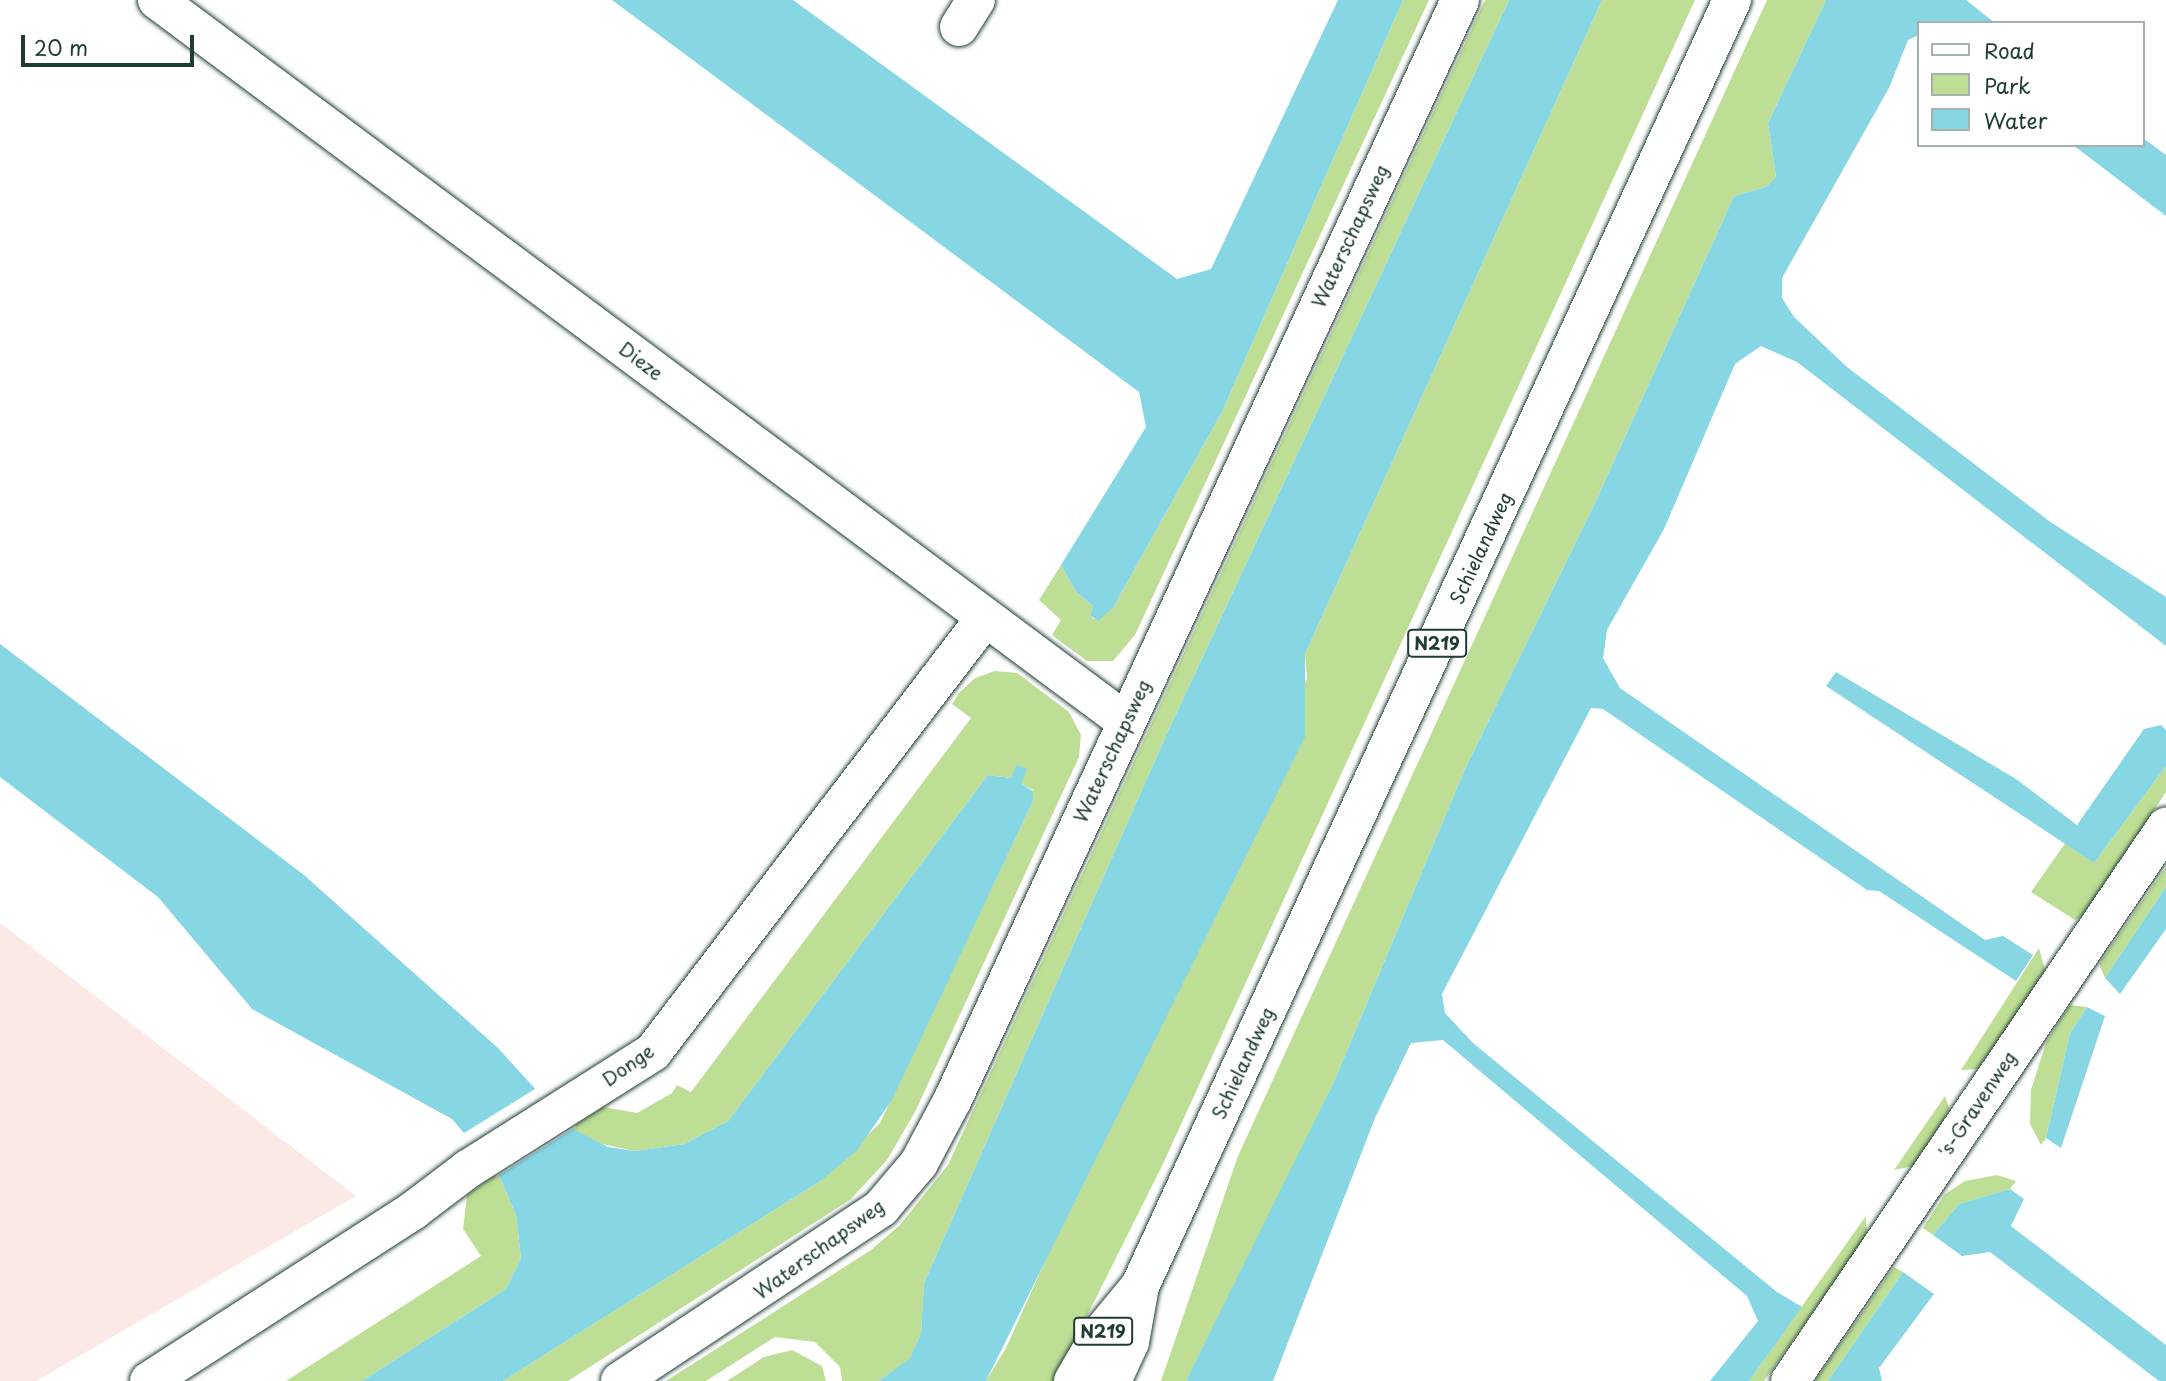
<!DOCTYPE html>
<style>
body{margin:0}
#map{position:relative;width:2166px;height:1381px;overflow:hidden;background:#fff;font-family:"Playpen Sans",sans-serif}
div>[style]{position:absolute}
.built>*{inset:0;background:#fae9e5}
.green>*{inset:0;background:#bede96}
.water>*{inset:0;background:#87d6e4}
.pier>*{inset:0;background:#fff}
.roads{filter:drop-shadow(0 0 2px #1f3d34) drop-shadow(0 0 2px #1f3d34)}
.street>*{height:38px;margin:-19px;padding:0 19px;transform-origin:19px;border-radius:19px;background:#fff}
.secondary>*{height:38px;margin:-19px;padding:0 19px;transform-origin:19px;border-radius:19px;background:#fff}
.primary>*{height:38px;margin:-19px;padding:0 19px;transform-origin:19px;border-radius:19px;background:#fff}
span{translate:-50% -50%;white-space:nowrap;text-align:center;line-height:1.15;-webkit-text-stroke:6px #fff;paint-order:stroke}
.shield-label span{padding:2px 5px;background:#fff;border:2px solid;border-radius:5px;-webkit-text-stroke-width:0}
.shield-label{font-size:18px;color:#1f3d34;font-weight:700}
.street-label{font-size:19px;color:#1f3d34}
.legend{position:absolute;left:1917px;top:21px;width:228px;height:126px;box-sizing:border-box;background:#fff;border:2px solid #a5b1ae;margin:0;padding:9px 12px;list-style:none;font-size:21px;color:#1f3d34}
.legend li{display:flex;align-items:center;gap:14px;height:35px}
.legend b{width:35px;border:2px solid #a5b1ae}
.scale{position:absolute;left:21px;top:35px;width:173px;height:32px;box-sizing:border-box;border:4px solid #1f3d34;border-top:0;padding-left:9px;font-size:21px;line-height:24px;white-space:nowrap;color:#1f3d34;-webkit-text-stroke:5px #fff;paint-order:stroke}
</style>
<div id="map">
<div class="built">
<div style="clip-path:polygon(0 923px,356px 1196px,36px 1381px,0 1381px)"></div>
</div>
<div class="green">
<div style="clip-path:polygon(1403px 0,1429px 0,1135px 635px,1113px 661px,1087px 661px,1052px 635px,1061px 620px,1039px 600px,1061px 565px,1076px 592px,1093px 606px,1090px 615px,1094px 619px,1113px 608px,1222px 412px)"></div>
<div style="clip-path:polygon(1485px 0,1509px 0,1164px 740px,924px 1283px,921px 1333px,910px 1359px,879px 1381px,842px 1381px,840px 1367px,815px 1342px,775px 1337px,706px 1381px,666px 1381px,871px 1250px,900px 1225px,948px 1165px)"></div>
<div style="clip-path:polygon(1602px 0,1695px 0,1162px 1166px,1076px 1338px,1053px 1381px,986px 1381px,1006px 1348px,1307px 679px,1305px 654px)"></div>
<div style="clip-path:polygon(1767px 0,1826px 0,1768px 123px,1776px 177px,1766px 187px,1734px 196px,1595px 503px,1465px 769px,1333px 1084px,1265px 1227px,1186px 1381px,1161px 1381px,1238px 1156px)"></div>
<div style="clip-path:polygon(995px 671px,1017px 673px,1069px 712px,1081px 735px,1079px 757px,915px 1112px,887px 1160px,851px 1199px,568px 1381px,503px 1381px,822px 1180px,880px 1123px,1033px 801px,1033px 790px,1021px 784px,1018px 765px,1011px 778px,988px 775px,728px 1121px,684px 1144px,635px 1151px,588px 1141px,571px 1128px,603px 1107px,637px 1113px,672px 1093px,677px 1085px,691px 1092px,971px 718px,952px 704px,960px 692px,975px 678px)"></div>
<div style="clip-path:polygon(2166px 766px,2166px 792px,2084px 916px,2075px 920px,2031px 892px,2066px 842px,2094px 863px)"></div>
<div style="clip-path:polygon(2166px 867px,2166px 887px,2105px 978px,2099px 964px)"></div>
<div style="clip-path:polygon(2039px 948px,2046px 974px,1981px 1069px,1961px 1070px)"></div>
<div style="clip-path:polygon(2070px 1005px,2087px 1007px,2070px 1033px,2046px 1138px,2041px 1145px,2030px 1124px,2031px 1090px,2046px 1043px)"></div>
<div style="clip-path:polygon(1945px 1096px,1950px 1110px,1914px 1166px,1894px 1170px)"></div>
<div style="clip-path:polygon(498px 1173px,516px 1215px,521px 1258px,506px 1289px,362px 1381px,286px 1381px,481px 1256px,463px 1229px,467px 1195px)"></div>
<div style="clip-path:polygon(1997px 1175px,2016px 1181px,2010px 1189px,1959px 1204px,1933px 1235px,1923px 1228px,1945px 1194px,1965px 1181px)"></div>
<div style="clip-path:polygon(1866px 1216px,1867px 1236px,1764px 1381px,1749px 1381px)"></div>
<div style="clip-path:polygon(1894px 1267px,1903px 1272px,1828px 1381px,1815px 1381px)"></div>
<div style="clip-path:polygon(792px 1350px,822px 1366px,826px 1381px,727px 1381px,764px 1357px)"></div>
</div>
<div class="water">
<div style="clip-path:polygon(612px 0,793px 0,1177px 279px,1211px 269px,1338px 0,1403px 0,1222px 412px,1113px 608px,1098px 621px,1090px 615px,1093px 606px,1076px 592px,1061px 565px,1146px 427px,1139px 392px)"></div>
<div style="clip-path:polygon(1509px 0,1602px 0,1305px 654px,1305px 737px,986px 1381px,879px 1381px,910px 1358px,921px 1333px,924px 1283px,1164px 740px)"></div>
<div style="clip-path:polygon(1826px 0,1966px 0,1995px 23px,1919px 23px,1919px 35px,1908px 40px,1889px 88px,1782px 278px,1782px 298px,1794px 317px,1847px 367px,2049px 521px,2166px 597px,2166px 646px,1797px 362px,1761px 346px,1735px 364px,1664px 529px,1607px 630px,1603px 658px,1620px 688px,1985px 940px,2003px 936px,2033px 955px,2016px 981px,1879px 891px,1867px 890px,1603px 709px,1591px 708px,1442px 994px,1445px 1013px,1473px 1043px,1777px 1292px,1802px 1307px,1749px 1381px,1710px 1381px,1758px 1321px,1747px 1296px,1443px 1040px,1411px 1043px,1375px 1118px,1273px 1381px,1186px 1381px,1333px 1084px,1465px 769px,1595px 503px,1734px 196px,1766px 187px,1776px 177px,1768px 123px)"></div>
<div style="clip-path:polygon(2143px 138px,2166px 155px,2166px 216px,2073px 145px,2143px 145px)"></div>
<div style="clip-path:polygon(0 644px,304px 875px,498px 1048px,571px 1128px,608px 1147px,635px 1151px,684px 1144px,728px 1121px,988px 775px,1011px 778px,1017px 765px,1027px 769px,1021px 784px,1033px 791px,1033px 801px,892px 1100px,858px 1149px,822px 1180px,503px 1381px,362px 1381px,506px 1289px,521px 1258px,516px 1215px,498px 1173px,452px 1119px,252px 1009px,158px 897px,0 777px)"></div>
<div style="clip-path:polygon(1836px 672px,2016px 779px,2077px 825px,2144px 729px,2161px 725px,2166px 730px,2166px 766px,2094px 863px,1826px 686px)"></div>
<div style="clip-path:polygon(2166px 887px,2166px 929px,2120px 994px,2105px 978px)"></div>
<div style="clip-path:polygon(2087px 1007px,2105px 1016px,2061px 1148px,2046px 1138px,2070px 1033px)"></div>
<div style="clip-path:polygon(2010px 1189px,2024px 1199px,2011px 1226px,2166px 1345px,2166px 1381px,2159px 1381px,1990px 1252px,1962px 1256px,1933px 1235px,1959px 1204px)"></div>
<div style="clip-path:polygon(1903px 1272px,1934px 1294px,1879px 1368px,1882px 1381px,1828px 1381px)"></div>
</div>
<div class="pier">
<div style="clip-path:polygon(538px 1087px,576px 1127px,496px 1177px,461px 1135px)"></div>
</div>
<div class="roads">
<div class="street">
<div style="left:157px;top:0;width:1207px;rotate:36.68deg"></div>
<div style="left:959px;top:27px;width:32px;rotate:-58deg"></div>
<div style="left:149px;top:1381px;width:315px;rotate:-32.8deg"></div>
<div style="left:414px;top:1210px;width:68px;rotate:-37.2deg"></div>
<div style="left:468px;top:1169px;width:219px;rotate:-32.3deg"></div>
<div style="left:653px;top:1052px;width:546px;rotate:-52.58deg"></div>
<div style="left:1790px;top:1381px;width:670px;rotate:-55.84deg"></div>
</div>
<div class="secondary">
<div style="left:620px;top:1381px;width:313px;rotate:-33.5deg"></div>
<div style="left:881px;top:1208px;width:59px;rotate:-49.8deg"></div>
<div style="left:919px;top:1163px;width:72px;rotate:-62deg"></div>
<div style="left:953px;top:1099px;width:1210px;rotate:-65.23deg"></div>
</div>
<div class="primary">
<div style="left:1073px;top:1381px;width:56px;rotate:-59.7deg"></div>
<div style="left:1101px;top:1333px;width:60px;rotate:-50.4deg"></div>
<div style="left:1112px;top:1381px;width:43px;rotate:-65.2deg"></div>
<div style="left:1130px;top:1342px;width:57px;rotate:-79.9deg"></div>
<div style="left:1140px;top:1286px;width:1416px;rotate:-65.28deg"></div>
</div>
</div>
<div class="shield-label">
<span style="left:1437px;top:643px">N219</span>
<span style="left:1103px;top:1331px">N219</span>
</div>
<div class="street-label">
<span style="left:1350px;top:236px;rotate:-65deg">Waterschapsweg</span>
<span style="left:641px;top:361px;rotate:37deg">Dieze</span>
<span style="left:1481px;top:548px;rotate:-65deg">Schielandweg</span>
<span style="left:1112px;top:751px;rotate:-65deg">Waterschapsweg</span>
<span style="left:1243px;top:1063px;rotate:-65deg">Schielandweg</span>
<span style="left:628px;top:1065px;rotate:-35deg">Donge</span>
<span style="left:1977px;top:1104px;rotate:-56deg">'s-Gravenweg</span>
<span style="left:819px;top:1249px;rotate:-36deg">Waterschapsweg</span>
</div>
<ul class="legend">
<li><b style="height:9px;background:#fff"></b>Road</li>
<li><b style="height:19px;background:#bede96"></b>Park</li>
<li><b style="height:19px;background:#87d6e4"></b>Water</li>
</ul>
<div class="scale">20 m</div>
</div>
